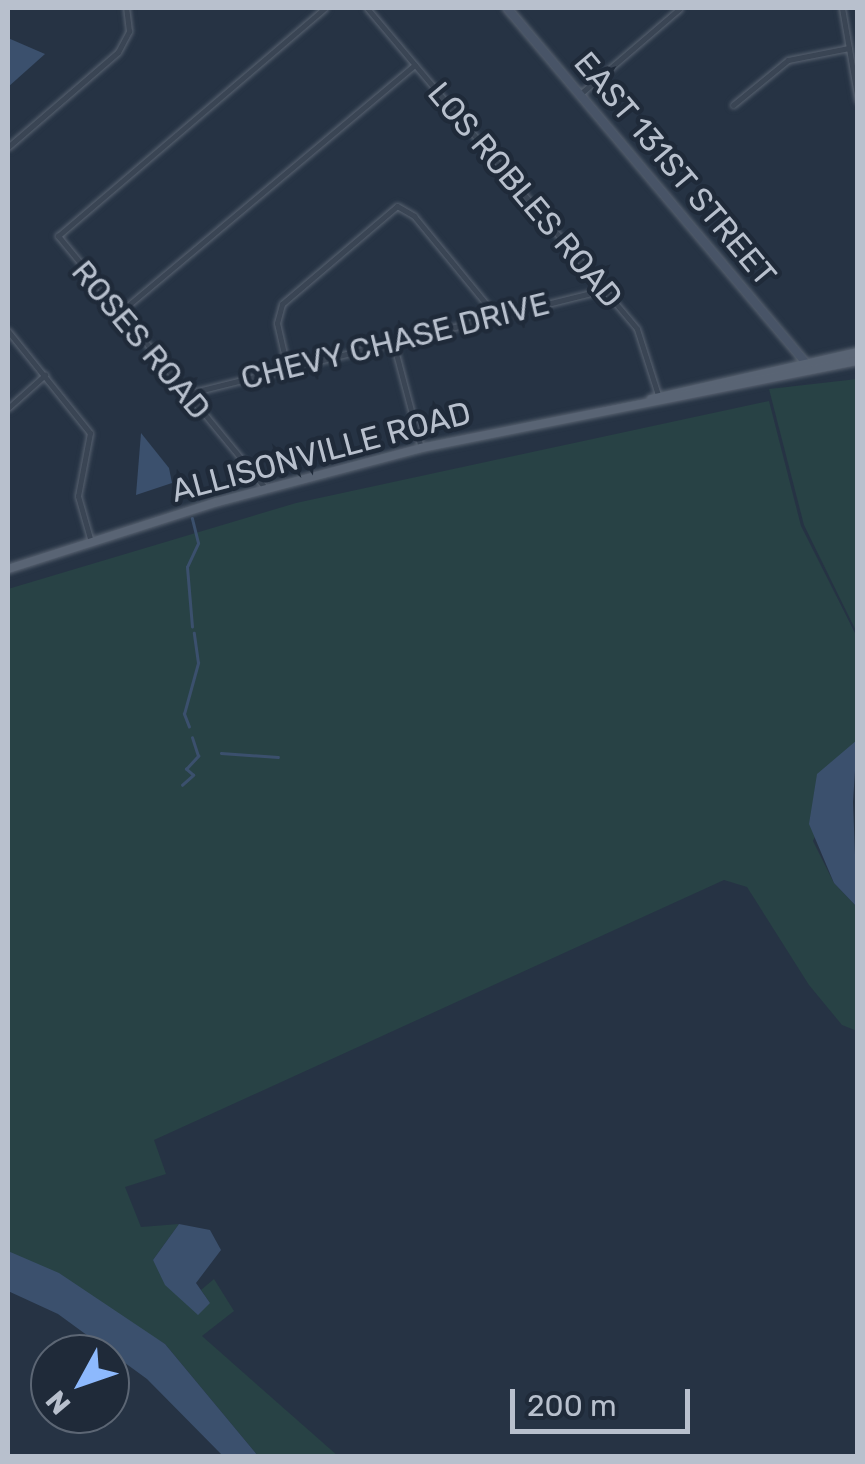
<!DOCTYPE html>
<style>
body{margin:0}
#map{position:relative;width:865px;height:1464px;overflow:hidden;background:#263344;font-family:Rubik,sans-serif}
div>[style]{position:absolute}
.green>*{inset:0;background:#284245}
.water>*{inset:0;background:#3b506d}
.stream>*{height:2.5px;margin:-1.25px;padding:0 1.25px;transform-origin:1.25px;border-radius:1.25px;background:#3b506d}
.roads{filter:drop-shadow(0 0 2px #596371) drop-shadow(0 0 2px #596371)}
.street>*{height:5px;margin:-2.5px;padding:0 2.5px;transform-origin:2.5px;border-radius:2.5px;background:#3a4554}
.secondary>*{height:8px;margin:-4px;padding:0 4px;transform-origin:4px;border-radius:4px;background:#485467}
.primary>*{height:8px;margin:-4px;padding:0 4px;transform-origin:4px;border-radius:4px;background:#596474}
span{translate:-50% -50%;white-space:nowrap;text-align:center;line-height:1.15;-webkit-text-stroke:9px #1f2a39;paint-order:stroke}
.street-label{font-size:32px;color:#b8c0cd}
.frame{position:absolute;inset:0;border:10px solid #b8c0cd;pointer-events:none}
.north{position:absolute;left:30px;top:1334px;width:100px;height:100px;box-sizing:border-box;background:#1f2a39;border:2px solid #5c6674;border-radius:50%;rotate:230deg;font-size:28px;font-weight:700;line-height:40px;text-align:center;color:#b8c0cd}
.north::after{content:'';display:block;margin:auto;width:35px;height:45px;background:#8db9fd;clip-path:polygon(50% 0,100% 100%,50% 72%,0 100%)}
.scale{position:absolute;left:510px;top:1389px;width:180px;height:45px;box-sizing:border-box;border:5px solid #b8c0cd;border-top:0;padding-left:12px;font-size:30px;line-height:35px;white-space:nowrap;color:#b8c0cd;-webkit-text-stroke:8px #1f2a39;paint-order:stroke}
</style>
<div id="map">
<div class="green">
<div style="clip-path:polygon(857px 379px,858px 379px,857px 633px,804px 525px,769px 389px)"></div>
<div style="clip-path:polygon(769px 401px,801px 526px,857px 637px,857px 742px,813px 841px,834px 883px,857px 907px,857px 1031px,842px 1025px,809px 985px,747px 887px,724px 880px,154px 1140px,166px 1174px,125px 1187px,141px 1227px,179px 1224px,153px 1260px,210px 1303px,201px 1290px,214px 1279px,234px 1311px,202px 1336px,338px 1456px,258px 1456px,165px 1344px,8px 1251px,8px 589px,296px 503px)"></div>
</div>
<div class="water">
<div style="clip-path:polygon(8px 38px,45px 54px,8px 87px)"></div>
<div style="clip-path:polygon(141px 433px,169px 468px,172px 483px,136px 495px)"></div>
<div style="clip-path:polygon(857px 740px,853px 802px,857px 907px,834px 883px,809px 824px,817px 774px)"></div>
<div style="clip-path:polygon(179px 1224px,210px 1230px,221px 1250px,196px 1283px,210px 1303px,198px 1315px,165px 1285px,153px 1260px)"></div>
<div style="clip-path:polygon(8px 1251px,59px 1273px,165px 1344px,258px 1456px,223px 1456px,147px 1379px,58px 1314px,8px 1291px)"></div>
</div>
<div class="stream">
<div style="left:192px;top:627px;width:60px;rotate:-94.8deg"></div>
<div style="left:187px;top:567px;width:26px;rotate:-65deg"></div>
<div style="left:198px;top:543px;width:25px;rotate:-104deg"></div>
<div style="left:189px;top:727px;width:14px;rotate:-111deg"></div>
<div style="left:184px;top:714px;width:53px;rotate:-74.6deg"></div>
<div style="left:198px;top:663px;width:30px;rotate:-98deg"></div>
<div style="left:221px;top:753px;width:57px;rotate:4deg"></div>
<div style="left:182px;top:785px;width:15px;rotate:-42deg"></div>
<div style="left:193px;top:775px;width:9px;rotate:-139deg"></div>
<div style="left:186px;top:769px;width:18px;rotate:-47deg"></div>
<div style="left:198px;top:756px;width:19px;rotate:-108deg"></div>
</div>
<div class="roads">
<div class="street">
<div style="left:367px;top:8px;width:419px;rotate:49.9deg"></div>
<div style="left:637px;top:329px;width:69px;rotate:72.3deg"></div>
<div style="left:842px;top:8px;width:94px;rotate:80.2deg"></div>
<div style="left:579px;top:95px;width:133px;rotate:-40.7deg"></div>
<div style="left:733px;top:105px;width:71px;rotate:-39.3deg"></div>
<div style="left:788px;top:60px;width:62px;rotate:-11.1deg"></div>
<div style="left:8px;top:147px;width:145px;rotate:-40.8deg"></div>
<div style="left:118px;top:52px;width:24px;rotate:-62deg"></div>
<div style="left:129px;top:31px;width:23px;rotate:-97deg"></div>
<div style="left:119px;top:313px;width:386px;rotate:-40deg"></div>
<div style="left:8px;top:331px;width:131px;rotate:51.2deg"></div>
<div style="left:90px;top:433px;width:64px;rotate:100.8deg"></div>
<div style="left:78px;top:496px;width:48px;rotate:74.2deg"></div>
<div style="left:393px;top:342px;width:110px;rotate:75.2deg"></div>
<div style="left:287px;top:367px;width:45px;rotate:-102.8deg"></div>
<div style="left:277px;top:323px;width:20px;rotate:-75deg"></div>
<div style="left:282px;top:304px;width:151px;rotate:-40.4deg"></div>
<div style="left:397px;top:206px;width:20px;rotate:30deg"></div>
<div style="left:414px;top:216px;width:131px;rotate:50.6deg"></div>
<div style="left:186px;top:394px;width:431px;rotate:-14deg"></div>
<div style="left:8px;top:408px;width:50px;rotate:-41.7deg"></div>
<div style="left:266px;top:489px;width:328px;rotate:-129.4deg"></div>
<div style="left:58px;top:236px;width:351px;rotate:-40.5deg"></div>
</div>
<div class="secondary">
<div style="left:507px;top:8px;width:463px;rotate:49.9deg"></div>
</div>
<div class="primary">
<div style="left:651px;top:399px;width:212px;rotate:-12.8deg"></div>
<div style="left:8px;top:569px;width:219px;rotate:-17.8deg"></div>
<div style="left:217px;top:502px;width:211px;rotate:-14.8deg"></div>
<div style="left:421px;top:448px;width:446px;rotate:-11.3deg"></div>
</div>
</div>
<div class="street-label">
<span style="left:675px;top:169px;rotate:50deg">EAST 131ST STREET</span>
<span style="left:525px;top:195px;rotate:50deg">LOS ROBLES ROAD</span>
<span style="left:141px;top:340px;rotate:50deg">ROSES ROAD</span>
<span style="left:395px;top:341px;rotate:-14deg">CHEVY CHASE DRIVE</span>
<span style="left:321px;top:452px;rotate:-15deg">ALLISONVILLE ROAD</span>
</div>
<div class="frame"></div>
<div class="north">N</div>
<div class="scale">200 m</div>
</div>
